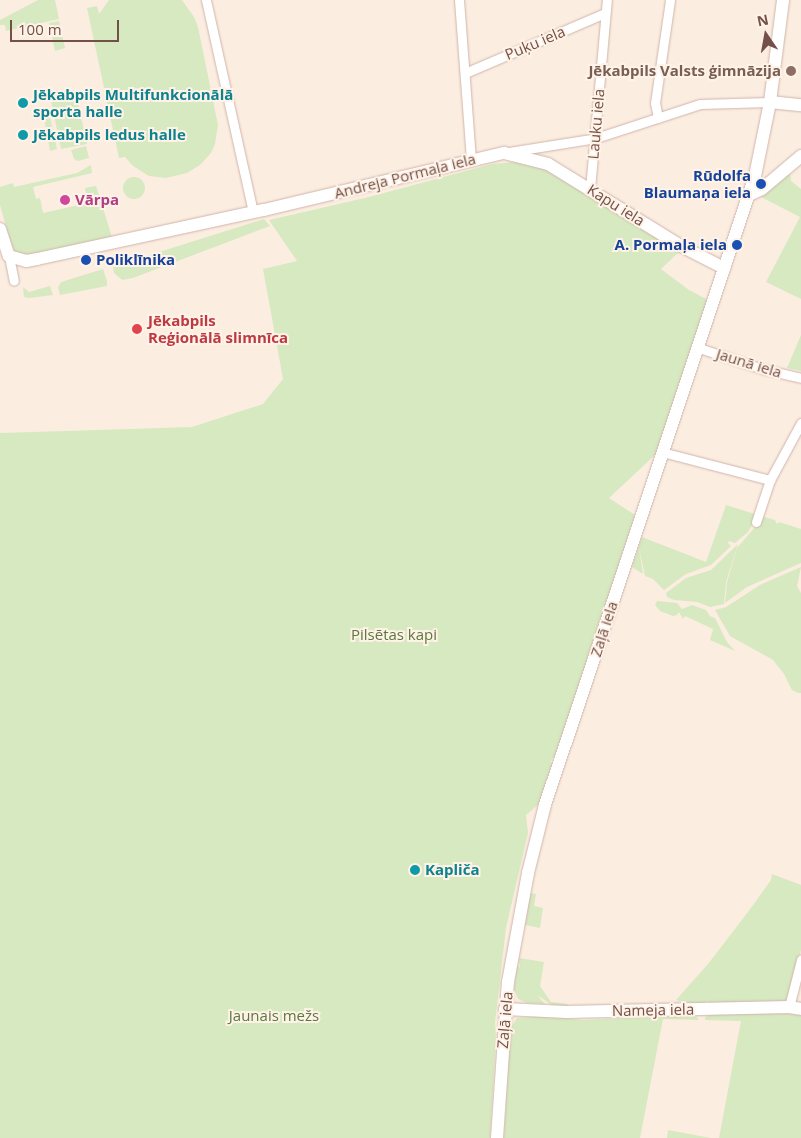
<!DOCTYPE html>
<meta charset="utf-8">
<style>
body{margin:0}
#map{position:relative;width:801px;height:1138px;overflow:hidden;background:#fcede1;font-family:"Open Sans",sans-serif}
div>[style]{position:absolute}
.green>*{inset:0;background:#d7e9c0}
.round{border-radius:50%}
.roads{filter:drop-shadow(0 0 1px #cfb5ab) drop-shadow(0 0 1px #cfb5ab)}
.street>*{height:9px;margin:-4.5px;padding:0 4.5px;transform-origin:4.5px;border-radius:4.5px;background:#fff}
.secondary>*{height:12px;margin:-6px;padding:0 6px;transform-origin:6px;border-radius:6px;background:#fff}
.dots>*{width:14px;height:14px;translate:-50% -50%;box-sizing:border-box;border:2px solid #fff2e7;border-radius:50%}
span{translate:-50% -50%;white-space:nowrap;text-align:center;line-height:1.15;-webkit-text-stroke:4px #fff2e7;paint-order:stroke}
.street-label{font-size:15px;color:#735048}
.education-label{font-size:15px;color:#785e54;font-weight:700}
.right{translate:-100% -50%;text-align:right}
.culture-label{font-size:15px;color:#0d838f;font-weight:700}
.left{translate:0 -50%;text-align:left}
.transit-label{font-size:15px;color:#164399;font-weight:700}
.hotel-label{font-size:15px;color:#b23c85;font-weight:700}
.health-label{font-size:15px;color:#be3a42;font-weight:700}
.park-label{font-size:15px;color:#5a7840}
.north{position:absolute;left:741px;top:10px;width:50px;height:50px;-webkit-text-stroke:4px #fff2e7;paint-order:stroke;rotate:348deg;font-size:14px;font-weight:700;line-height:20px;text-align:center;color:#735048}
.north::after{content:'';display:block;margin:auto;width:18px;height:22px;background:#735048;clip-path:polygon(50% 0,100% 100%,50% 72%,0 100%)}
.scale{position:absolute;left:10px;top:20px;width:109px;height:22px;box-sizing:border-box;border:2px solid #735048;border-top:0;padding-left:6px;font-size:15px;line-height:18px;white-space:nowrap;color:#735048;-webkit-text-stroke:4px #fff2e7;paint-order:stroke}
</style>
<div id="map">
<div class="green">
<div style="clip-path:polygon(38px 0,55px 0,59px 19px,6px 31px,5px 25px,0 25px,0 20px)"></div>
<div style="clip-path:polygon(109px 0,182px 0,194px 17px,198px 27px,218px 125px,215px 144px,211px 153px,200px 165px,187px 173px,166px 178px,149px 176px,133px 166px,125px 157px,119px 158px,87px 8px,97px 6px,99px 14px)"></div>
<div style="clip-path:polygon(59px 21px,65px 48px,55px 51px,49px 23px)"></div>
<div style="clip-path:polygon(75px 90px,87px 144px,61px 149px,50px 96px)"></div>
<div style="clip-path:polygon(50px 117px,57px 149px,50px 151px,44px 118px)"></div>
<div style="clip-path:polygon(86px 146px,89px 158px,78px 161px,74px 159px,71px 150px)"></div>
<div style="clip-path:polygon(515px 162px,534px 164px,555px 174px,680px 251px,661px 269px,689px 290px,708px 300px,656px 454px,609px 498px,635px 515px,558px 751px,550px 762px,553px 764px,545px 783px,548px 785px,539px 804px,526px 815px,528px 833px,506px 928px,495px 1023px,496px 1039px,490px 1138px,0 1138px,0 433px,192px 427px,263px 404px,283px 379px,263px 269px,297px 261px,269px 220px,369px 197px,492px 164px)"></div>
<div style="clip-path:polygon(91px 165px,92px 173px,33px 187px,36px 199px,40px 198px,43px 213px,88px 203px,85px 188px,96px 186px,112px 237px,33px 256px,13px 252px,0 205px,0 187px,13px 183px,14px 187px,77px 173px)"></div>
<div style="clip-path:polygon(790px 173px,791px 181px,801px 189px,801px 299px,766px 282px,800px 217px,761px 197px)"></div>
<div class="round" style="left:123px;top:177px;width:22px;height:22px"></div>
<div style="clip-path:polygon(264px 219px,270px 226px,133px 278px,122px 280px,114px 273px,113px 267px,115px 266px)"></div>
<div style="clip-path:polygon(103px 269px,107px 281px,107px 286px,60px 295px,58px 287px,61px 282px)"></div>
<div style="clip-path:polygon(50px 286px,53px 295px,29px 298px,24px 297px,23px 287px,29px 292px)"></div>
<div style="clip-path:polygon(801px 335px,801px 371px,787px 368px)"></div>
<div style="clip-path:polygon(726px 505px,758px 515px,748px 532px,735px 543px,729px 541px,728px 543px,731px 546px,711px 565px,686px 574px,664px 590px,653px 579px,645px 576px,639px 548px,643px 574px,632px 567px,642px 537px,706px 562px)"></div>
<div style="clip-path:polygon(761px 516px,775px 520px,777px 524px,779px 522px,801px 529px,801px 563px,747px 587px,725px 603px,727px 582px,737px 548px,756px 526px)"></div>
<div style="clip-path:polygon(738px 544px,726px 582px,724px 604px,710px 607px,697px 602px,674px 600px,667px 597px,666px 593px,686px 578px,711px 570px)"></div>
<div style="clip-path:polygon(801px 567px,797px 586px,801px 593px,801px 693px,798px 693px,792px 690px,784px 674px,773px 660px,730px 636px,715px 610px,726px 607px,760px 585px)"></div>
<div style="clip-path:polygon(657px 601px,677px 603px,682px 609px,692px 605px,706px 610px,710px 616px,715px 618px,727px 642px,735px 651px,710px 640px,713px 629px,685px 616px,683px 619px,679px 612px,677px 615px,673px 616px,660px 611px,655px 605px)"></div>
<div style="clip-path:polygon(772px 874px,801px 885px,801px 950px,789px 998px,785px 1002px,710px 1003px,706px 1001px,705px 1003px,691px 1004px,676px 1000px,708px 964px,748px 912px,771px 880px)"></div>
<div style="clip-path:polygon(530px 893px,536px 894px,534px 906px,543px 908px,540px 928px,525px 925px)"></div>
<div style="clip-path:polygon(519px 958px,544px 962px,540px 986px,551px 1002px,568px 1004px,567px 1006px,552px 1005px,537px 995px,545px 1004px,527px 1003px,518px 999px,514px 989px,517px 965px,520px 968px)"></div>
<div style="clip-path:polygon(776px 1013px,801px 1015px,801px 1138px,719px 1138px,741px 1021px,705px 1020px,705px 1018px,709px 1014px)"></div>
<div style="clip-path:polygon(532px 1014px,582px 1020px,695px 1015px,699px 1020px,663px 1019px,640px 1138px,504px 1138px,510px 1029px,517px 1018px,532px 1017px)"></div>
<div style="clip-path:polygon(668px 1130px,711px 1138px,667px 1138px)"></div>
</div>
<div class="roads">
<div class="street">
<div style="left:206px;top:0;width:217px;rotate:77.5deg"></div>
<div style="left:459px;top:0;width:161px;rotate:85.7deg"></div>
<div style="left:465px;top:73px;width:152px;rotate:-23.2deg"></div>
<div style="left:658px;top:118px;width:15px;rotate:-101deg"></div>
<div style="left:655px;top:103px;width:104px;rotate:-81.7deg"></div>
<div style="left:509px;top:152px;width:88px;rotate:-9.1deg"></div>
<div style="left:596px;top:138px;width:109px;rotate:-18.1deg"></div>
<div style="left:700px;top:104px;width:70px;rotate:-1.6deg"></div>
<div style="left:590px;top:189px;width:190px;rotate:-84.9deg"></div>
<div style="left:9px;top:256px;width:25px;rotate:79deg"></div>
<div style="left:696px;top:347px;width:71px;rotate:18.2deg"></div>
<div style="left:763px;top:369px;width:39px;rotate:13deg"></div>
<div style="left:662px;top:452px;width:112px;rotate:14.5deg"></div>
<div style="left:770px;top:480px;width:65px;rotate:-61.5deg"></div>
<div style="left:756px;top:522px;width:44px;rotate:-71.6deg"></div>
<div style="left:789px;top:1007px;width:49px;rotate:-75.7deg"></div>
</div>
<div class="secondary">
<div style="left:770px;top:102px;width:31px;rotate:6deg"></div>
<div style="left:749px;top:195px;width:14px;rotate:-25deg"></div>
<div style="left:762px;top:189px;width:51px;rotate:-40.2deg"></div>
<div style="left:0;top:229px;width:28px;rotate:72deg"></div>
<div style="left:9px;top:256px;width:18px;rotate:16deg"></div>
<div style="left:26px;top:261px;width:11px;rotate:-10deg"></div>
<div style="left:37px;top:259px;width:232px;rotate:-12.2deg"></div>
<div style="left:264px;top:210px;width:247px;rotate:-13.4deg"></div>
<div style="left:504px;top:153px;width:45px;rotate:14deg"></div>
<div style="left:548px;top:164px;width:154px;rotate:31.7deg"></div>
<div style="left:679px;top:245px;width:51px;rotate:27.1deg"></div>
<div style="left:505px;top:1009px;width:61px;rotate:2.8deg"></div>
<div style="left:566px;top:1012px;width:223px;rotate:-1.3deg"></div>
<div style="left:789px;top:1007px;width:12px;rotate:9deg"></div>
<div style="left:497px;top:1138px;width:156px;rotate:-86deg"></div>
<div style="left:508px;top:982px;width:111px;rotate:-79.6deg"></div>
<div style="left:528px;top:873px;width:70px;rotate:-76deg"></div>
<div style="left:545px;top:805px;width:663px;rotate:-71.54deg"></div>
<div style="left:755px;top:176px;width:76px;rotate:-78.5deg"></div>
<div style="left:770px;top:102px;width:103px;rotate:-82.7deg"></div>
</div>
</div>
<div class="dots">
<div style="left:791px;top:71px;background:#8d6e63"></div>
<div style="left:23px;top:103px;background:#0f9aa8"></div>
<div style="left:23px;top:135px;background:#0f9aa8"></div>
<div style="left:761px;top:184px;background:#1a4fb4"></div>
<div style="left:65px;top:200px;background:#d1479c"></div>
<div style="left:737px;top:245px;background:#1a4fb4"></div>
<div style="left:86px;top:260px;background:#1a4fb4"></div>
<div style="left:137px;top:329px;background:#e0444e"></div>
<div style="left:415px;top:870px;background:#0f9aa8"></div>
</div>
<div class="street-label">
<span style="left:535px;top:43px;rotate:-23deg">Puķu iela</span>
<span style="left:596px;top:124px;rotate:-85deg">Lauku iela</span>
<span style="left:405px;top:176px;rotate:-14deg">Andreja Pormaļa iela</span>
<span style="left:616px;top:205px;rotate:32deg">Kapu iela</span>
<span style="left:749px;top:363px;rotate:17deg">Jaunā iela</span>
<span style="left:604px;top:629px;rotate:-72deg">Zaļā iela</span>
<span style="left:653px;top:1010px;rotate:-1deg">Nameja iela</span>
<span style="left:505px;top:1020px;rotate:-85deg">Zaļā iela</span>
</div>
<div class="education-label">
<span class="right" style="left:781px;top:71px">Jēkabpils Valsts ģimnāzija</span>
</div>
<div class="culture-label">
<span class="left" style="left:33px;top:103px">Jēkabpils Multifunkcionālā<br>sporta halle</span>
<span class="left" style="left:33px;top:135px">Jēkabpils ledus halle</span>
<span class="left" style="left:425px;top:870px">Kapliča</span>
</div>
<div class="transit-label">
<span class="right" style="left:751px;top:184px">Rūdolfa<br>Blaumaņa iela</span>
<span class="right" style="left:727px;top:245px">A. Pormaļa iela</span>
<span class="left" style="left:96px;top:260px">Poliklīnika</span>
</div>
<div class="hotel-label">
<span class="left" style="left:75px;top:200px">Vārpa</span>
</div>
<div class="health-label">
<span class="left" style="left:148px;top:329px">Jēkabpils<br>Reģionālā slimnīca</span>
</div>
<div class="park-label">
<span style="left:394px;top:635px">Pilsētas kapi</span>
<span style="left:274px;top:1016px">Jaunais mežs</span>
</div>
<div class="north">N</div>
<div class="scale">100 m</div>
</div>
